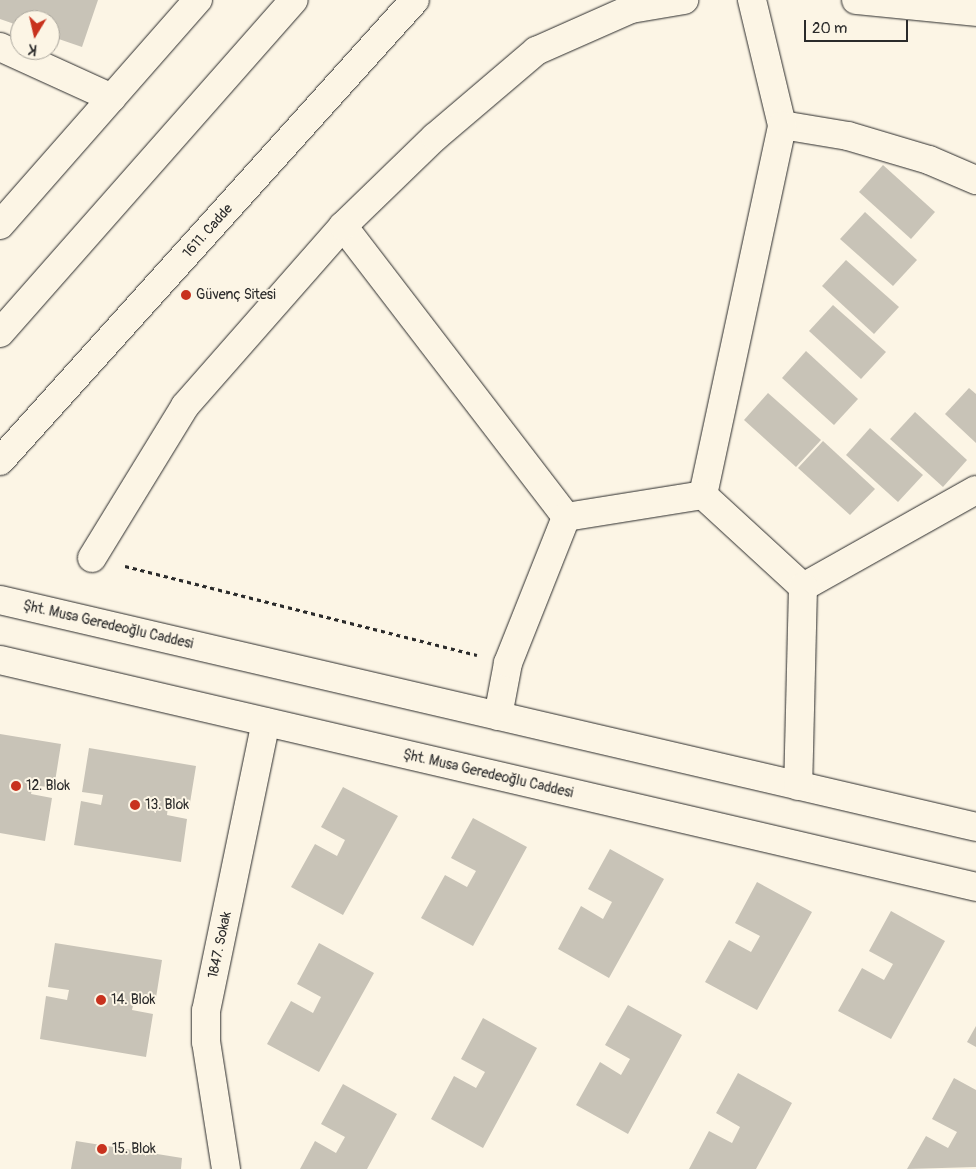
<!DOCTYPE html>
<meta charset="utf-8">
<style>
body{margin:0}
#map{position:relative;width:976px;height:1169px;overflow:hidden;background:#fcf5e5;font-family:Pangolin,sans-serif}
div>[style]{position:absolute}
.building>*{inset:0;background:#c8c3b7}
.path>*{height:3px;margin-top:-1.5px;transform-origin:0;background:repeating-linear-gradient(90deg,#2b2b2b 0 4px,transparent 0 8px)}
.roads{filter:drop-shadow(0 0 1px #2b2b2b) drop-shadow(0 0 1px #2b2b2b)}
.minor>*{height:28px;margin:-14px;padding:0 14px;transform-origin:14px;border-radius:14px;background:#fcf5e5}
.major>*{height:28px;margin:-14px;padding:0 14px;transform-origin:14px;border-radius:14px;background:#fcf5e5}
.dots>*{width:14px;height:14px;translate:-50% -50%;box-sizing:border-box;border:2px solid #fcf5e5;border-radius:50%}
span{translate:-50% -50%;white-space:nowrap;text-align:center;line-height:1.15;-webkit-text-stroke:4px #fcf5e5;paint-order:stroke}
.street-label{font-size:14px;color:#2b2b2b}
.poi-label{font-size:14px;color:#2b2b2b}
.left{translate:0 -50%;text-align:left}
.north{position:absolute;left:10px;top:10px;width:50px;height:50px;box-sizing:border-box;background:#fcf5e5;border:1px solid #a8a49b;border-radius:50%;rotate:189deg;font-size:14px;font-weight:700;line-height:20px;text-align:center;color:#2b2b2b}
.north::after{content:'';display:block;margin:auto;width:18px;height:22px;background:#c8321e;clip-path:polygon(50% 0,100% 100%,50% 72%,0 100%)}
.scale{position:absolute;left:804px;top:20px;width:104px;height:22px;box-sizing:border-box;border:2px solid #2b2b2b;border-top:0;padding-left:6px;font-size:15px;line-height:18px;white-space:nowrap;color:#2b2b2b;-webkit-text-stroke:4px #fcf5e5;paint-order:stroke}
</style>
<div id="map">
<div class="building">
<div style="clip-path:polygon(0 0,98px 0,82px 47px,50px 36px,50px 20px,45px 20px,47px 13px,38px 10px,34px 20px,20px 20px,20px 26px,0 19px)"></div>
<div style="clip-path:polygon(883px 165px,935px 212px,911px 239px,859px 192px)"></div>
<div style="clip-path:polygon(865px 212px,917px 260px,893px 286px,840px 239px)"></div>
<div style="clip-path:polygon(846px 260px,899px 307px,874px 334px,822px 286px)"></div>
<div style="clip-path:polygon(833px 305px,886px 352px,861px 379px,809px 331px)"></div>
<div style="clip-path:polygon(806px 351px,858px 399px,834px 425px,782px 378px)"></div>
<div style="clip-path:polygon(969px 388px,976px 394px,976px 443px,945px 414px)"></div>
<div style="clip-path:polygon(768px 393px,821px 440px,796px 467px,744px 420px)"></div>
<div style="clip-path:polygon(915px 412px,967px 460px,943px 487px,890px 439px)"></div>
<div style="clip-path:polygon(870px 428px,923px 475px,898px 502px,846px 455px)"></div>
<div style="clip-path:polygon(823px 441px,875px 489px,850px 515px,798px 468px)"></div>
<div style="clip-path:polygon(0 734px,61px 744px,54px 788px,33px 785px,31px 794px,52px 798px,45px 841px,0 833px)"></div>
<div style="clip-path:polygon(89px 748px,196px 766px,189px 809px,168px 806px,167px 815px,187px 819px,181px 862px,74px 845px,81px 801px,101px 805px,103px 795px,82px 792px)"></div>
<div style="clip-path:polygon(343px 787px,398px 816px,343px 915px,291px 887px,315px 844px,337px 856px,345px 840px,321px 827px)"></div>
<div style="clip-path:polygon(473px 818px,527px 847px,473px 946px,421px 918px,445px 875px,467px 887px,476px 871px,451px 858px)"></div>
<div style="clip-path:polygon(610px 849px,664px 879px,609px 978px,558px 949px,581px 906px,603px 919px,612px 902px,588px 889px)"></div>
<div style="clip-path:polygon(757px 882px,812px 912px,757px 1010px,705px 982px,729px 940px,751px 952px,760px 936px,735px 923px)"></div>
<div style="clip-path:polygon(891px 911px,945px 941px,891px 1039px,838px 1011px,862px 968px,884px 980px,893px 964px,869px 951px)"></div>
<div style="clip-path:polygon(55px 943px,162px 960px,155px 1004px,134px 1001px,132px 1010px,153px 1014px,146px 1057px,40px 1039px,46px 996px,67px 1000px,69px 990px,48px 987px)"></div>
<div style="clip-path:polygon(319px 943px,374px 973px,319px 1072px,267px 1044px,291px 1001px,313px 1013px,321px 997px,297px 984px)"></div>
<div style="clip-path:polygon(628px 1005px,682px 1035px,628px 1134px,576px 1105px,600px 1062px,621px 1075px,630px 1059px,605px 1045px)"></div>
<div style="clip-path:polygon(483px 1018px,537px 1048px,483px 1148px,431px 1119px,454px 1076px,476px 1088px,485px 1072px,461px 1059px)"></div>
<div style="clip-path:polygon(976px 1026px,976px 1047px,967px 1042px)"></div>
<div style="clip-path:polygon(738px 1073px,792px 1103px,756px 1169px,689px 1169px,709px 1131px,732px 1143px,740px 1127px,716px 1113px)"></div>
<div style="clip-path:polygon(954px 1078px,976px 1090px,976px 1167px,907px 1169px,926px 1136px,948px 1148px,957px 1132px,932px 1119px)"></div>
<div style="clip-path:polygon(343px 1084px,397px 1114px,367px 1169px,300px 1169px,315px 1141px,336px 1153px,345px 1137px,321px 1124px)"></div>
<div style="clip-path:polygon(76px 1141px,182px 1158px,181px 1169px,71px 1169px)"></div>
</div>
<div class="path">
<div style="left:125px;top:566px;width:363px;rotate:14.2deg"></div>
</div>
<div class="roads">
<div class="minor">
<div style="left:752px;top:0;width:129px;rotate:76.5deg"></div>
<div style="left:782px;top:125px;width:67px;rotate:9.5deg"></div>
<div style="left:848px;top:136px;width:84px;rotate:16.5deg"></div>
<div style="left:929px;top:160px;width:51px;rotate:23.1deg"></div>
<div style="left:856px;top:0;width:121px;rotate:5.7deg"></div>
<div style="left:0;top:47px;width:123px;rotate:24.5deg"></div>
<div style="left:0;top:225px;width:300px;rotate:-48.7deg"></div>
<div style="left:343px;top:226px;width:367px;rotate:52.5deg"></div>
<div style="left:703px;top:495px;width:378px;rotate:-77.9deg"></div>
<div style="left:92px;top:558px;width:178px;rotate:-58.5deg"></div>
<div style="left:185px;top:406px;width:240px;rotate:-48.7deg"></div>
<div style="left:343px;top:226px;width:128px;rotate:-44.1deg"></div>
<div style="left:435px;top:137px;width:133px;rotate:-40.4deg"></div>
<div style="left:536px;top:51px;width:104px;rotate:-23.9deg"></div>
<div style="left:631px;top:9px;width:54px;rotate:-9.6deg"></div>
<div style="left:803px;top:587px;width:198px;rotate:-29.3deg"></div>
<div style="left:0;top:600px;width:1002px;rotate:13.09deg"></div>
<div style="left:0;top:660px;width:1002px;rotate:13.09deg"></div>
<div style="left:498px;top:716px;width:54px;rotate:-79.3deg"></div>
<div style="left:508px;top:663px;width:157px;rotate:-68.3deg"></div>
<div style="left:566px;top:517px;width:139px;rotate:-9.1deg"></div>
<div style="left:703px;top:495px;width:136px;rotate:42.6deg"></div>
<div style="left:803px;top:587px;width:199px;rotate:91.4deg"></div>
<div style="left:226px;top:1169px;width:129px;rotate:-98.9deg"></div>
<div style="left:206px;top:1042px;width:31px;rotate:-90deg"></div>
<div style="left:206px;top:1011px;width:295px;rotate:-78.3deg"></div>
</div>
<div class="major">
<div style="left:0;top:333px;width:444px;rotate:-48.6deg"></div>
<div style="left:0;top:461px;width:620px;rotate:-48.01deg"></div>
</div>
</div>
<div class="dots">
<div style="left:186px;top:295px;background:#c8321e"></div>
<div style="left:16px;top:786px;background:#c8321e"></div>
<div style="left:135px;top:805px;background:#c8321e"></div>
<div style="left:101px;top:1000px;background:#c8321e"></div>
<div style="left:102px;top:1149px;background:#c8321e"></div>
</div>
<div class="street-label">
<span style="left:208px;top:231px;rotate:-48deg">1611. Cadde</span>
<span style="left:108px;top:625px;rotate:13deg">Şht. Musa Geredeoğlu Caddesi</span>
<span style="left:488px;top:774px;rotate:13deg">Şht. Musa Geredeoğlu Caddesi</span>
<span style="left:220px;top:945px;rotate:-78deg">1847. Sokak</span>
</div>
<div class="poi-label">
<span class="left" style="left:196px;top:295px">Güvenç Sitesi</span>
<span class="left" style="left:26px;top:786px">12. Blok</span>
<span class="left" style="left:145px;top:805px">13. Blok</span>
<span class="left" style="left:111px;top:1000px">14. Blok</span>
<span class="left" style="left:112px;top:1149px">15. Blok</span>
</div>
<div class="north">K</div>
<div class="scale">20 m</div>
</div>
